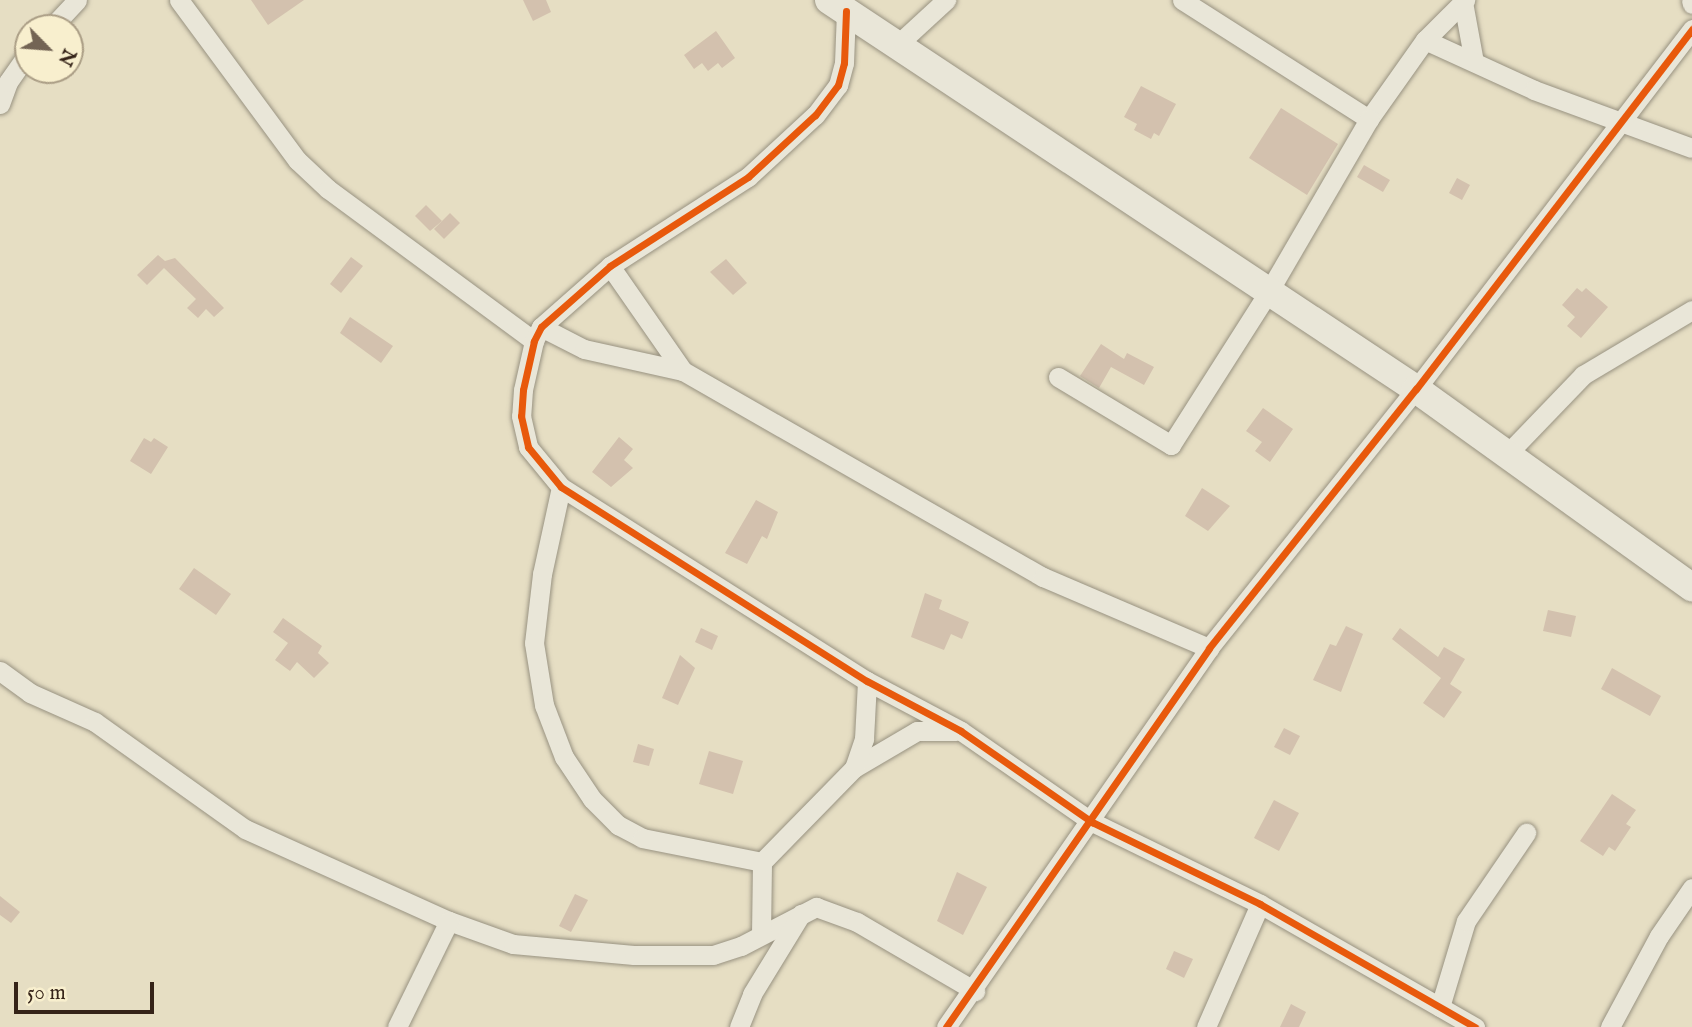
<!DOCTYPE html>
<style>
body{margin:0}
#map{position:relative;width:1692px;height:1027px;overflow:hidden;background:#e6dec3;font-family:"IM FELL English",serif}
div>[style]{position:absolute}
.building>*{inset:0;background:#d3c1ae}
.roads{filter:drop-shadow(0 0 2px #989281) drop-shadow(0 0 2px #989281)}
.street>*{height:19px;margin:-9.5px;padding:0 9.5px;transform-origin:9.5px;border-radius:9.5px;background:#e9e6d8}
.secondary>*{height:28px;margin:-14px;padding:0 14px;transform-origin:14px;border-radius:14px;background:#e9e6d8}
.cycleway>*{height:7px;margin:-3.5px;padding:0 3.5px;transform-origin:3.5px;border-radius:3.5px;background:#e8590c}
span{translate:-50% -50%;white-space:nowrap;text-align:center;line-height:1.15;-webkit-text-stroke:6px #f8efce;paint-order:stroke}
.north{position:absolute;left:14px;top:14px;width:70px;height:70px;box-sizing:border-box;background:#f8efce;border:2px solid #aa9d85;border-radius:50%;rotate:115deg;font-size:19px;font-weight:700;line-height:28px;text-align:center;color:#352318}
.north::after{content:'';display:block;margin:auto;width:24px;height:32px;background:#736454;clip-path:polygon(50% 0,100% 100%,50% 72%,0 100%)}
.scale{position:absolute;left:14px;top:982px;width:140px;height:32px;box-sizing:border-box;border:4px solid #352318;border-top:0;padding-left:9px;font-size:21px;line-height:24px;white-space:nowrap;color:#352318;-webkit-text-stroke:5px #f8efce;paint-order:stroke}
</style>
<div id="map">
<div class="building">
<div style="clip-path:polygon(251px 0,304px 0,268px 25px)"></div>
<div style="clip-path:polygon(523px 0,546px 0,551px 12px,533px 21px)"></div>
<div style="clip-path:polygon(716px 31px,735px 58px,722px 68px,718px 63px,708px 71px,702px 63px,694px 69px,684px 55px)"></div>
<div style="clip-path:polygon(1141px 86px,1176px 104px,1159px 136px,1154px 133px,1151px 139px,1134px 130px,1137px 124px,1124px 117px)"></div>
<div style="clip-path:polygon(1281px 108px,1338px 144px,1307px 195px,1249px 158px)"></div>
<div style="clip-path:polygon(1364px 165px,1390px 180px,1383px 192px,1357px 177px)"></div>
<div style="clip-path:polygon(1457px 178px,1470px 185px,1462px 200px,1449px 193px)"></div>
<div style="clip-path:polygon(426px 205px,442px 221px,430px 231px,415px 216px)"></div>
<div style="clip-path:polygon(450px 213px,460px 223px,444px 239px,434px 229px)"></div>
<div style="clip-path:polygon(158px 255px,165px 261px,175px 258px,224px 308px,214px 317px,206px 309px,198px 318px,187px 308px,196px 299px,164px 268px,147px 285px,137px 275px)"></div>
<div style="clip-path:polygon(351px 257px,363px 266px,341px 293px,330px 284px)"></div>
<div style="clip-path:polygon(726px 259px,747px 283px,733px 295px,710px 272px)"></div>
<div style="clip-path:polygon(1577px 288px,1582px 292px,1586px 288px,1608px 307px,1581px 338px,1567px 326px,1575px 317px,1562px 305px)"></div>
<div style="clip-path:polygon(350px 317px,393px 346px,381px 363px,340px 333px)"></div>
<div style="clip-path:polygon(1101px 344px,1124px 359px,1127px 353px,1154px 367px,1144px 385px,1111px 367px,1099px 388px,1080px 376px)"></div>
<div style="clip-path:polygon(1263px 408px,1293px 429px,1270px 462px,1255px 451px,1262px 442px,1246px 431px)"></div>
<div style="clip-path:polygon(619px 437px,633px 449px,624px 460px,633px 468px,611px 487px,592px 472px)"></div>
<div style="clip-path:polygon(144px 438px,151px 442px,154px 438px,168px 447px,151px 474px,130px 461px)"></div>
<div style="clip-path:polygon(1202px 488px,1230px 506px,1208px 531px,1185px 516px)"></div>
<div style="clip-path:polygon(756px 500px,778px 512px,767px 539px,762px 536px,747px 564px,725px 553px)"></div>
<div style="clip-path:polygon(194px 568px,231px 594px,216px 615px,179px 589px)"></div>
<div style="clip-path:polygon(925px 593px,942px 600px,939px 609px,969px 622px,962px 639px,951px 634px,944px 650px,911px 637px)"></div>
<div style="clip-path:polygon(1548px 610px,1576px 616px,1571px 637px,1543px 631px)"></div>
<div style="clip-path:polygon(283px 618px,322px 646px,318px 653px,329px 663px,314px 678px,297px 662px,290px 671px,275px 660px,288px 643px,273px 632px)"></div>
<div style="clip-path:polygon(1346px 626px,1363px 634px,1341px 692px,1313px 680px,1330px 644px,1336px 646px)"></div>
<div style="clip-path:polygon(701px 628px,718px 636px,712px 650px,695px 642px)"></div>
<div style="clip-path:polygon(1400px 628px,1438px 657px,1444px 647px,1465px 659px,1450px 684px,1462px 692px,1444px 718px,1423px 703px,1441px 678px,1392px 639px)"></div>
<div style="clip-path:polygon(680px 655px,695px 668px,678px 705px,662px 698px)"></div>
<div style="clip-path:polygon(1612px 668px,1661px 696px,1650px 716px,1601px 689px)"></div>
<div style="clip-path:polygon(1284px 728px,1300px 736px,1290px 755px,1274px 747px)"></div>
<div style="clip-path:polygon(638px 744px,654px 749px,649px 766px,633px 762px)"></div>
<div style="clip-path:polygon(709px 751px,743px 761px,733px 794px,699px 784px)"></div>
<div style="clip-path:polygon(1612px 794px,1636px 810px,1626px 824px,1631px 827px,1615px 851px,1609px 847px,1603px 856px,1580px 841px)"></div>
<div style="clip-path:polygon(1274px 800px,1299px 813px,1279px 851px,1254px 838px)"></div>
<div style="clip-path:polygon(957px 872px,987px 887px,963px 935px,937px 921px)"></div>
<div style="clip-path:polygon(575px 894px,588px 900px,571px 932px,559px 926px)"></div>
<div style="clip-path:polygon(0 896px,20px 912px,11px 923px,0 915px)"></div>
<div style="clip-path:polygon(1174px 951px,1193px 959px,1184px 978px,1166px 969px)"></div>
<div style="clip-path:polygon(1291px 1004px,1306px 1012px,1299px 1027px,1280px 1027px)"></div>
</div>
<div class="roads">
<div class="street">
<div style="left:179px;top:0;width:199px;rotate:53.6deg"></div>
<div style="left:297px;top:160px;width:42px;rotate:43.1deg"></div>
<div style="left:328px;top:189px;width:256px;rotate:36.4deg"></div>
<div style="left:1182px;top:0;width:222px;rotate:32.5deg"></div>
<div style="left:1369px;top:119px;width:97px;rotate:-54.7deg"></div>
<div style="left:1425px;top:40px;width:57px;rotate:-45deg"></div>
<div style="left:1691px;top:0;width:4px;rotate:76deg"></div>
<div style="left:1463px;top:2px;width:61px;rotate:79.6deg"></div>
<div style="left:846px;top:11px;width:52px;rotate:92.2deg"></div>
<div style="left:844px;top:63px;width:23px;rotate:105deg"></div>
<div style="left:838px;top:85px;width:38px;rotate:127deg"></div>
<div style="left:815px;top:115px;width:91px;rotate:137.2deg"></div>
<div style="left:748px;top:177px;width:164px;rotate:147.2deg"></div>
<div style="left:610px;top:266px;width:92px;rotate:138.5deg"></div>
<div style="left:541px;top:327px;width:16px;rotate:117deg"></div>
<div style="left:534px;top:341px;width:50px;rotate:102.7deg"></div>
<div style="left:523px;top:390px;width:26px;rotate:94deg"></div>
<div style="left:521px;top:416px;width:32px;rotate:77deg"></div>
<div style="left:528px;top:447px;width:52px;rotate:50.5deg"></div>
<div style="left:561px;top:487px;width:362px;rotate:32.4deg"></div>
<div style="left:867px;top:681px;width:106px;rotate:28deg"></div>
<div style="left:961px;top:731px;width:160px;rotate:34.8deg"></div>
<div style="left:1092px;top:822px;width:187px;rotate:26deg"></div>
<div style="left:1260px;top:904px;width:248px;rotate:29.8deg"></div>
<div style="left:51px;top:28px;width:38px;rotate:-47deg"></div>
<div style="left:1425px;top:40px;width:120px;rotate:24.6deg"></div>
<div style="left:1534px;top:90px;width:168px;rotate:20.2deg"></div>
<div style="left:897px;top:45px;width:67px;rotate:-42.6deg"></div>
<div style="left:0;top:104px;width:23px;rotate:-70deg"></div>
<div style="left:8px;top:82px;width:35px;rotate:-55deg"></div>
<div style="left:610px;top:266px;width:128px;rotate:55.2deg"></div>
<div style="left:541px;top:327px;width:48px;rotate:27.1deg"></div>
<div style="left:584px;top:349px;width:101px;rotate:12.5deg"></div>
<div style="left:683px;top:371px;width:415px;rotate:29.8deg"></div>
<div style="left:1043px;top:577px;width:181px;rotate:23.2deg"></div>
<div style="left:1058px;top:377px;width:132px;rotate:31deg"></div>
<div style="left:1171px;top:445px;width:183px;rotate:-57.5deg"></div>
<div style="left:1269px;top:291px;width:199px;rotate:-59.8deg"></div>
<div style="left:1509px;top:452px;width:107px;rotate:-46.1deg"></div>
<div style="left:1583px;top:375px;width:127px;rotate:-30.8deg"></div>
<div style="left:561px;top:487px;width:89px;rotate:102.3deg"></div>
<div style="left:542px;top:574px;width:69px;rotate:96.6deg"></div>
<div style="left:534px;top:643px;width:63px;rotate:80.8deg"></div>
<div style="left:544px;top:705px;width:56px;rotate:69deg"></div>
<div style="left:564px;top:757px;width:50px;rotate:56.3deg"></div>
<div style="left:592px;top:799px;width:37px;rotate:45deg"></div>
<div style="left:618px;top:825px;width:27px;rotate:28deg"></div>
<div style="left:642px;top:838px;width:122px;rotate:11.3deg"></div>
<div style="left:0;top:671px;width:37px;rotate:36deg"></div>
<div style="left:30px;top:693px;width:71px;rotate:24deg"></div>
<div style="left:95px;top:722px;width:184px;rotate:35.5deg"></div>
<div style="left:245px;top:829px;width:224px;rotate:24.3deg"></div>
<div style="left:449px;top:921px;width:68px;rotate:19.8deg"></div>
<div style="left:513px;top:944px;width:121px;rotate:5.2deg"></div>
<div style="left:634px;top:955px;width:79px"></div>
<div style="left:713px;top:955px;width:29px;rotate:-18deg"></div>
<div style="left:741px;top:946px;width:85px;rotate:-27.5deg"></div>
<div style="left:816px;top:907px;width:44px;rotate:20.1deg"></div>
<div style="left:857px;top:922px;width:137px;rotate:30.3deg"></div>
<div style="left:854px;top:768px;width:73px;rotate:-30.4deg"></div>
<div style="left:917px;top:731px;width:39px"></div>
<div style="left:761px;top:935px;width:73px;rotate:-89.2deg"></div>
<div style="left:762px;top:862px;width:132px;rotate:-45.6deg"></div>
<div style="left:854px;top:768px;width:31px;rotate:-71deg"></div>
<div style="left:864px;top:739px;width:58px;rotate:-87deg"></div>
<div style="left:1440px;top:1007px;width:90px;rotate:-73.2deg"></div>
<div style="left:1466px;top:921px;width:107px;rotate:-55.7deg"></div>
<div style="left:397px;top:1027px;width:118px;rotate:-63.9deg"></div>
<div style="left:739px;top:1027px;width:35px;rotate:-68deg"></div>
<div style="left:752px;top:994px;width:94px;rotate:-58.5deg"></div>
<div style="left:946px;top:1027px;width:461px;rotate:-55.2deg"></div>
<div style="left:1209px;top:648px;width:332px;rotate:-51.4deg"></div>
<div style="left:1416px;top:389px;width:454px;rotate:-52.5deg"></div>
<div style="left:1206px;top:1027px;width:134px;rotate:-66.3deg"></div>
<div style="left:1610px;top:1027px;width:103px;rotate:-61.7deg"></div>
<div style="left:1659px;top:936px;width:58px;rotate:-55.5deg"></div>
</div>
<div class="secondary">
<div style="left:829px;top:0;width:704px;rotate:33.53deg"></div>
<div style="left:1416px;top:389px;width:340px;rotate:35.7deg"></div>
</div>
</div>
<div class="cycleway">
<div style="left:846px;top:11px;width:52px;rotate:92.2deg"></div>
<div style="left:844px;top:63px;width:23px;rotate:105deg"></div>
<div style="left:838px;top:85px;width:38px;rotate:127deg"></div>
<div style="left:815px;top:115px;width:91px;rotate:137.2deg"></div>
<div style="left:748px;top:177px;width:164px;rotate:147.2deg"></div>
<div style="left:610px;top:266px;width:92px;rotate:138.5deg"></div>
<div style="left:541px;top:327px;width:16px;rotate:117deg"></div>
<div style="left:534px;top:341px;width:50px;rotate:102.7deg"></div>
<div style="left:523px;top:390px;width:26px;rotate:94deg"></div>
<div style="left:521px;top:416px;width:32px;rotate:77deg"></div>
<div style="left:528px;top:447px;width:52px;rotate:50.5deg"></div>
<div style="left:561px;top:487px;width:362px;rotate:32.4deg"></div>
<div style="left:867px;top:681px;width:106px;rotate:28deg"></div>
<div style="left:961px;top:731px;width:160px;rotate:34.8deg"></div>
<div style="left:1092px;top:822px;width:187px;rotate:26deg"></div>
<div style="left:1260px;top:904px;width:248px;rotate:29.8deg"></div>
<div style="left:946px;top:1027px;width:461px;rotate:-55.2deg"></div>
<div style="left:1209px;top:648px;width:332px;rotate:-51.4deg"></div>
<div style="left:1416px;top:389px;width:454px;rotate:-52.5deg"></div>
</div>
<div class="north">N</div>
<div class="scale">50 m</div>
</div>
